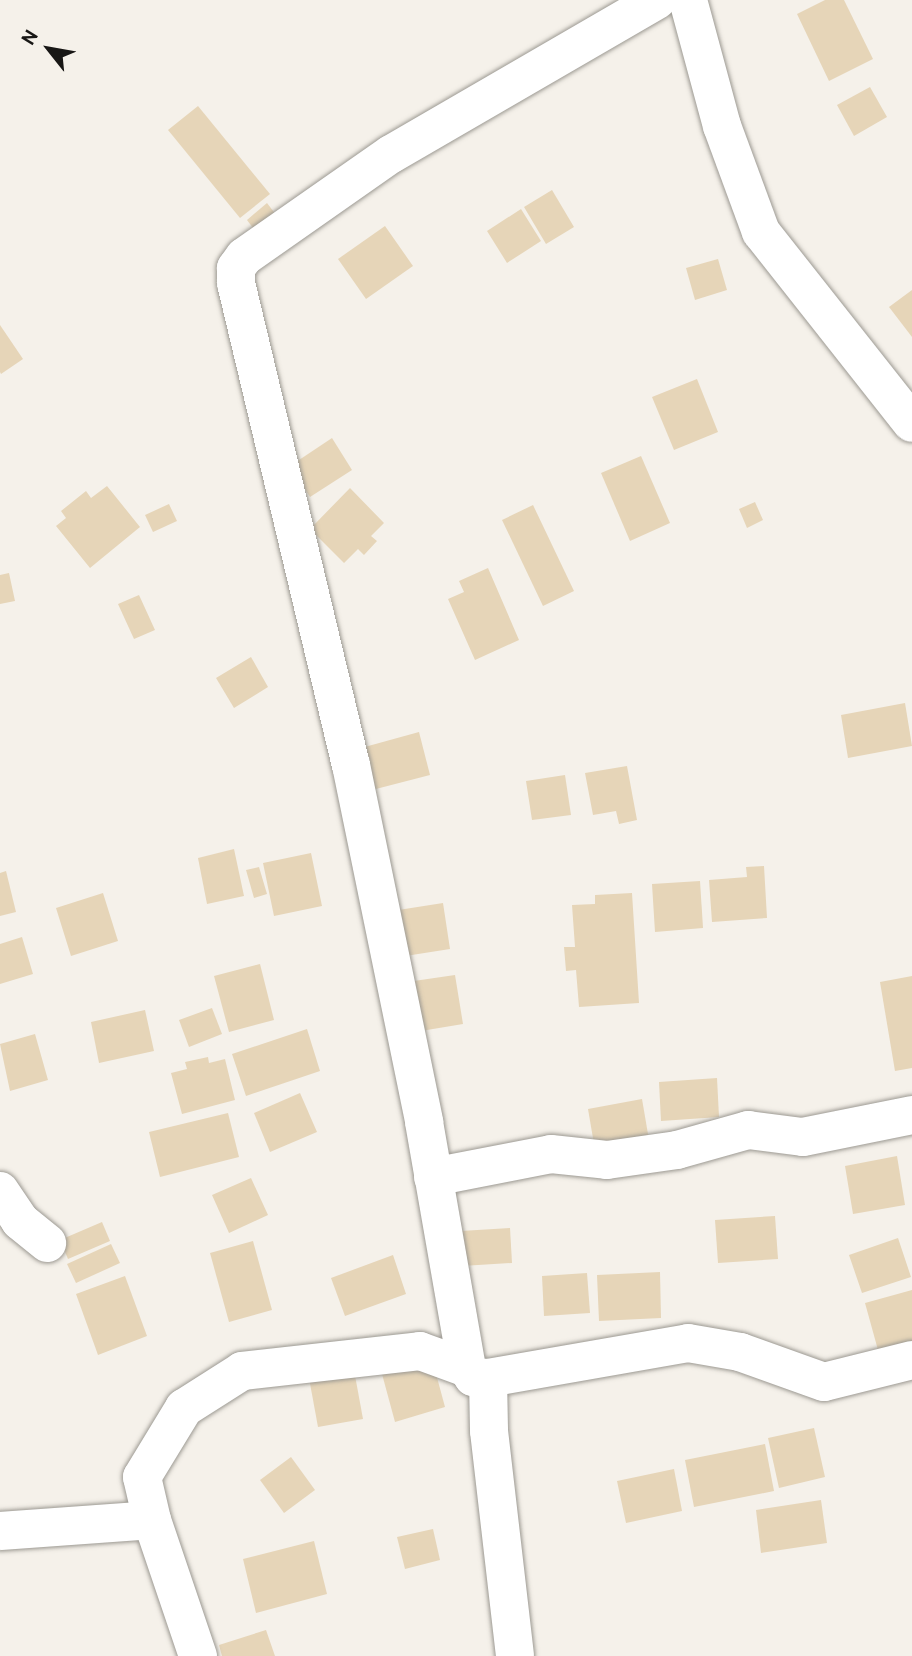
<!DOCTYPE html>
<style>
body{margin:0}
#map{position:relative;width:912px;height:1656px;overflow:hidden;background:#f5f1ea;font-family:Overpass,sans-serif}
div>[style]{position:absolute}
.building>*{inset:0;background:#e6d5b8}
.roads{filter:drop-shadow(0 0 2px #9c9992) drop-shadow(0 0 2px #9c9992)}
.minor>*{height:38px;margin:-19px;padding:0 19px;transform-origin:19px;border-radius:19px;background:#fff}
span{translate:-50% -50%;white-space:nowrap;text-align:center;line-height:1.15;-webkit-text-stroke:7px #f5f1ea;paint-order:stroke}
.north{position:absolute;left:14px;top:14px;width:70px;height:70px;-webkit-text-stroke:5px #f5f1ea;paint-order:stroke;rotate:301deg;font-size:19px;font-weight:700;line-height:28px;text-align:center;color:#181715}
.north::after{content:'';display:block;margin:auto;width:24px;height:32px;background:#181715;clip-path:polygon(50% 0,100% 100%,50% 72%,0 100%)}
</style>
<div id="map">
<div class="building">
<div style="clip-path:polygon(825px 0,844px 0,873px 59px,829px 81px,797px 14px)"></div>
<div style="clip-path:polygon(870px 87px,887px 117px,854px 136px,837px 105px)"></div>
<div style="clip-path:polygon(198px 106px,270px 194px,240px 218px,168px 130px)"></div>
<div style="clip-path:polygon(552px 190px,574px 227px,546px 244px,524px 207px)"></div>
<div style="clip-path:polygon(267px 203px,280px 220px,259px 236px,247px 220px)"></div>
<div style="clip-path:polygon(521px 209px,541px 241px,507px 263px,487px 231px)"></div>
<div style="clip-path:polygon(385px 226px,413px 266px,366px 299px,338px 259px)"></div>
<div style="clip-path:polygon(718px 259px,727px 290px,695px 300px,686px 268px)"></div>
<div style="clip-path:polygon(912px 290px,912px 337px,889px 307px)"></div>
<div style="clip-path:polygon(0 325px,23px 359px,1px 374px,0 372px)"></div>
<div style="clip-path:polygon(697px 379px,718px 432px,674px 450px,652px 397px)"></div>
<div style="clip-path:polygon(332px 438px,352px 470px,310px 497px,290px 466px)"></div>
<div style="clip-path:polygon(641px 456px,670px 523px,630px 541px,601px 473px)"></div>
<div style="clip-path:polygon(107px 486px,140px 527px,90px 568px,56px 526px,66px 518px,61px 511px,86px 491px,91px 498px)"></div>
<div style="clip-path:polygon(350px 488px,384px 523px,371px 536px,377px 541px,364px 555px,358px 549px,344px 563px,310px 529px)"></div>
<div style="clip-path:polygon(755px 502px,763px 520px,747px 528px,739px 509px)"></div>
<div style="clip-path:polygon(169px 504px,177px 521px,153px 532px,145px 515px)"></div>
<div style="clip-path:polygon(533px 505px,574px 591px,543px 606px,502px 520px)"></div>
<div style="clip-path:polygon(488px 568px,519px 640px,475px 660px,448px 599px,464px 592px,459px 581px)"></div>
<div style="clip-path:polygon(9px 573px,15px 601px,0 604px,0 575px)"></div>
<div style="clip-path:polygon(139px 595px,155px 630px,134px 639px,118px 604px)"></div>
<div style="clip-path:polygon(251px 657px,268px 687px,234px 708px,216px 678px)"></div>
<div style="clip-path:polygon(905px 703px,912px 746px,848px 758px,841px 715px)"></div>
<div style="clip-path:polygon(419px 732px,430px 775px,372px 790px,361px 748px)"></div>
<div style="clip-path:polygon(627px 766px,637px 820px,619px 824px,616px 811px,593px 815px,585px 773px)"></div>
<div style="clip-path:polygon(565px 775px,571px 815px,532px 820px,526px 781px)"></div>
<div style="clip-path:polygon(234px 849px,244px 896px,207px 904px,198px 858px)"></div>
<div style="clip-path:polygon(311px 853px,322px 906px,274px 916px,263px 863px)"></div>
<div style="clip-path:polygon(764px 866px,767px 918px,712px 922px,709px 880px,747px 877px,746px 867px)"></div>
<div style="clip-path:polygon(259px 867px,267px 894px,254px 898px,246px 870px)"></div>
<div style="clip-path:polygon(6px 871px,16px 912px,0 916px,0 873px)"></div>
<div style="clip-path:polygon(700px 881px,703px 928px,655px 932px,652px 884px)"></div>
<div style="clip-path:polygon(103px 893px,118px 941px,71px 956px,56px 908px)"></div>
<div style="clip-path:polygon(632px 893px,639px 1003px,579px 1007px,576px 970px,566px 971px,564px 947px,575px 947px,572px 905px,595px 904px,595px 895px)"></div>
<div style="clip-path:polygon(443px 903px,450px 949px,399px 957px,392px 911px)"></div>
<div style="clip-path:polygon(22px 937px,33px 974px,0 984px,0 944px)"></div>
<div style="clip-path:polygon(260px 964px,274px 1020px,229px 1032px,214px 976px)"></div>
<div style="clip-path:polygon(455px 975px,463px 1024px,415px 1032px,407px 982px)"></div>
<div style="clip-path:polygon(912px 976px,912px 1068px,895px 1071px,880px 982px)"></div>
<div style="clip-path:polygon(212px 1008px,222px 1034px,189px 1047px,179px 1020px)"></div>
<div style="clip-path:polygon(145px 1010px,154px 1051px,99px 1063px,91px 1022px)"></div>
<div style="clip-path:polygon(307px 1029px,320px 1071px,246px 1096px,232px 1054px)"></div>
<div style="clip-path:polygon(35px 1034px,48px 1080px,10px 1091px,0 1044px)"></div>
<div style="clip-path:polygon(208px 1057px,209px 1063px,225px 1059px,235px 1100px,182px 1114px,171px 1073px,187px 1069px,185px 1062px)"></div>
<div style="clip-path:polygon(717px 1078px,719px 1117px,661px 1121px,659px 1082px)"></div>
<div style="clip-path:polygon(300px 1093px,317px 1132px,270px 1152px,254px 1113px)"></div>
<div style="clip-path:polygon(642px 1099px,649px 1140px,595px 1150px,588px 1109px)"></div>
<div style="clip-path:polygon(228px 1113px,239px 1157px,160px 1177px,149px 1132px)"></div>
<div style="clip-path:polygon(897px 1156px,905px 1205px,853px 1214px,845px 1166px)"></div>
<div style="clip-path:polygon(251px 1178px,268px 1215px,229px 1233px,212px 1195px)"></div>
<div style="clip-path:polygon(775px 1216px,778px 1259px,718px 1263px,715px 1220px)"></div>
<div style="clip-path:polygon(102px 1222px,110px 1241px,68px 1259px,60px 1240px)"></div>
<div style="clip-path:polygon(510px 1228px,512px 1263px,462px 1266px,461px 1231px)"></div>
<div style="clip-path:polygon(898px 1238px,911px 1277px,862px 1293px,849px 1255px)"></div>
<div style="clip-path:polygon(253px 1241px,272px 1310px,229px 1322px,210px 1253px)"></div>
<div style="clip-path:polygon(111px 1244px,120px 1263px,76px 1283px,67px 1264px)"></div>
<div style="clip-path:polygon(393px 1255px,406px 1294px,345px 1316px,331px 1278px)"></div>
<div style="clip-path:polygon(660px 1272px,661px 1318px,599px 1321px,597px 1275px)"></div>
<div style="clip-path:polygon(587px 1273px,590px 1313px,544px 1316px,542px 1276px)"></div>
<div style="clip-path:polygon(125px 1276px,147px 1336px,98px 1355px,76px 1294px)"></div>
<div style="clip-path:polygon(912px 1290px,912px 1341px,878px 1350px,865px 1303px)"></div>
<div style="clip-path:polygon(432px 1359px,445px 1407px,395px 1422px,382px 1374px)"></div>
<div style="clip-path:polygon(354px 1370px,363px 1419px,318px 1427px,309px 1378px)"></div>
<div style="clip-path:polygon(814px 1428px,825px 1477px,779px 1488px,768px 1438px)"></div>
<div style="clip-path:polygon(765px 1444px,774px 1491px,694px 1507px,685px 1460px)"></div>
<div style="clip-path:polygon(291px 1457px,315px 1490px,284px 1513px,260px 1480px)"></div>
<div style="clip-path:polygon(674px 1469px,682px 1511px,626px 1523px,617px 1481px)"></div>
<div style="clip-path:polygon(821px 1500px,827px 1543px,761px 1553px,756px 1510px)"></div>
<div style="clip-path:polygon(433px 1529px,440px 1560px,405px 1569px,397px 1537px)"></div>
<div style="clip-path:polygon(314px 1541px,327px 1594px,256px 1613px,243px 1559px)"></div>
<div style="clip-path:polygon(266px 1630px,275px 1656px,222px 1656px,219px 1645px)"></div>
</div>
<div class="roads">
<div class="minor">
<div style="left:657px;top:0;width:307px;rotate:149.9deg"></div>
<div style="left:391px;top:154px;width:179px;rotate:145deg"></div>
<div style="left:244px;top:257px;width:14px;rotate:126deg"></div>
<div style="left:236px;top:268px;width:15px;rotate:90deg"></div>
<div style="left:236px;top:283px;width:496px;rotate:76.6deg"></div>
<div style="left:351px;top:765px;width:364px;rotate:78.4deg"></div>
<div style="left:424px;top:1122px;width:250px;rotate:80.1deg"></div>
<div style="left:467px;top:1368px;width:11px;rotate:56deg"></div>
<div style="left:473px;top:1377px;width:15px;rotate:4deg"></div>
<div style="left:488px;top:1378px;width:203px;rotate:-9.9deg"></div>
<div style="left:688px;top:1343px;width:53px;rotate:9.8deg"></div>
<div style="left:740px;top:1352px;width:89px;rotate:19.7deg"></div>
<div style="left:824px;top:1382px;width:91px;rotate:-14deg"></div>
<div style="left:688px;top:0;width:131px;rotate:74.9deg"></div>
<div style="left:722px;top:126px;width:113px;rotate:69.8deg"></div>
<div style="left:761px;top:232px;width:243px;rotate:51.7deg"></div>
<div style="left:433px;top:1177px;width:120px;rotate:-11deg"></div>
<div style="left:551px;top:1154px;width:56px;rotate:6.1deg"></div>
<div style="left:607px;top:1160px;width:71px;rotate:-8.1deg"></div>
<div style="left:677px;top:1150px;width:74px;rotate:-15.7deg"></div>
<div style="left:748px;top:1130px;width:55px;rotate:7.3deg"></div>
<div style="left:803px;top:1137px;width:111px;rotate:-11.4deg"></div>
<div style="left:0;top:1191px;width:36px;rotate:56deg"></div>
<div style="left:20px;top:1221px;width:35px;rotate:39deg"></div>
<div style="left:488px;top:1378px;width:53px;rotate:88.9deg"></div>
<div style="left:489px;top:1431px;width:226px;rotate:83.4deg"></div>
<div style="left:0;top:1531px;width:152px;rotate:-4.1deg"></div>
<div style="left:198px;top:1656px;width:144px;rotate:-108.7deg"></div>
<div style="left:152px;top:1520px;width:44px;rotate:-103.1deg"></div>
<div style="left:142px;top:1477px;width:81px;rotate:-58.7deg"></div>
<div style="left:184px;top:1408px;width:69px;rotate:-32.5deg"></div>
<div style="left:242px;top:1371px;width:179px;rotate:-6.4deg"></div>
<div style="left:420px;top:1351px;width:50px;rotate:19.9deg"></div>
</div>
</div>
<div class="north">N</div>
</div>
